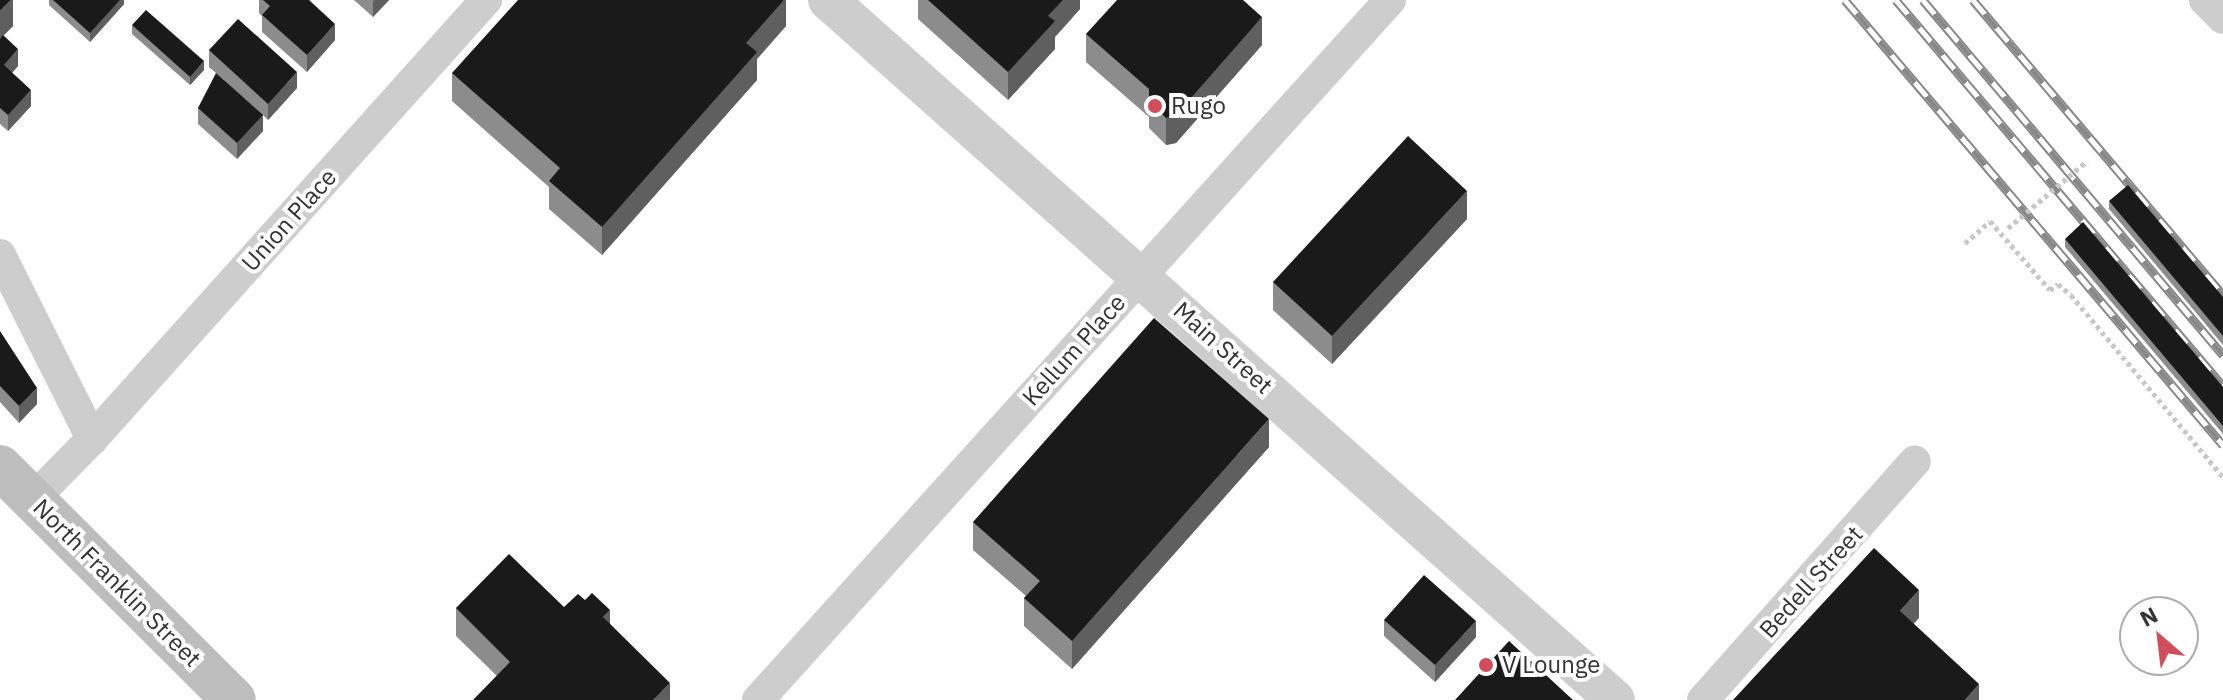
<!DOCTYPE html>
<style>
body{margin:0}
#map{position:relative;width:2223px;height:700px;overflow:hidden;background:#fff;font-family:"IBM Plex Sans",sans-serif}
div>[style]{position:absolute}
.path>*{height:5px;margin-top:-2.5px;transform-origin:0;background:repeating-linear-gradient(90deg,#c7c7c7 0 4px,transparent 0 8px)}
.minor>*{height:32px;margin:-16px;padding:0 16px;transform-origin:16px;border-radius:16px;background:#cdcdcd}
.tertiary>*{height:40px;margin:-20px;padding:0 20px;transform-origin:20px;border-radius:20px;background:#cdcdcd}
.secondary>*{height:44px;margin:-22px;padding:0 22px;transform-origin:22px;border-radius:22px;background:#bdbdbd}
.rail>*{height:9px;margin-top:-4.5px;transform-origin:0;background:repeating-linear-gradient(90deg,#fff 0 18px,#888 0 36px);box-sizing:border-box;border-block:2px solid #888}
.path-bridge>*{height:5px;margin-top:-2.5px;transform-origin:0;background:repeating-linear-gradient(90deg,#c7c7c7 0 4px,transparent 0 8px)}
.wall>*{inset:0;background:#8c8c8c}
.shaded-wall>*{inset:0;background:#5f5f5f}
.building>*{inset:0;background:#1a1a1a}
.dots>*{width:22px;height:22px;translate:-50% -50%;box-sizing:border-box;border:4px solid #fff;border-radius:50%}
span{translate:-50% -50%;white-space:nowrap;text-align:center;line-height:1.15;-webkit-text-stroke:8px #fff;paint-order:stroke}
.poi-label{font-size:24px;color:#333}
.left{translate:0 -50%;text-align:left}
.street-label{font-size:24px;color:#333}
.north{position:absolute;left:2119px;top:596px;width:80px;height:80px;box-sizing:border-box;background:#fff;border:2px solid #adadad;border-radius:50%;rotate:332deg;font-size:22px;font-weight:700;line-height:32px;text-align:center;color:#333}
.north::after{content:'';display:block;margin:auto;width:28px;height:36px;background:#d14d5b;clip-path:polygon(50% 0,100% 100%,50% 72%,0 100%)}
</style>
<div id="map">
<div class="path">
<div style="left:1965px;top:243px;width:33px;rotate:-41deg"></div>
<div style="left:1990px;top:221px;width:91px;rotate:49deg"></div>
<div style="left:2050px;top:290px;width:10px;rotate:-37deg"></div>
<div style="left:2058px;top:284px;width:17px;rotate:40deg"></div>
<div style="left:2071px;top:295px;width:237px;rotate:50.1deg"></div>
</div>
<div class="minor">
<div style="left:2205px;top:0;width:25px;rotate:45deg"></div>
<div style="left:0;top:255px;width:206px;rotate:63.4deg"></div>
<div style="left:92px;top:439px;width:84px;rotate:134.5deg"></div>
<div style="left:92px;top:439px;width:590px;rotate:-48.09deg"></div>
<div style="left:758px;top:700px;width:943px;rotate:-47.92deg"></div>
<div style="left:1703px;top:700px;width:319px;rotate:-48.4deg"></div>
</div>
<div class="tertiary">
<div style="left:828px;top:0;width:1053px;rotate:41.65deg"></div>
</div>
<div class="secondary">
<div style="left:0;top:467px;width:330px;rotate:44.9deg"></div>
</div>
<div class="rail">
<div style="left:1845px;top:0;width:584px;rotate:49.65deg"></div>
<div style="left:1896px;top:0;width:506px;rotate:49.73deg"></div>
<div style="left:1923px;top:0;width:465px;rotate:49.8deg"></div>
<div style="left:1973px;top:0;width:387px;rotate:49.7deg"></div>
</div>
<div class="path-bridge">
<div style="left:2008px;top:228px;width:104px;rotate:-40.3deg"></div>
</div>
<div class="wall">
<div style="clip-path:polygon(13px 0,13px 26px,3px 36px,18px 66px,12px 73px,31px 106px,8px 131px,0 124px,0 39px)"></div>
<div style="clip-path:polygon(49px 0,124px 0,124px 4px,90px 42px,49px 5px)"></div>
<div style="clip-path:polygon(259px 0,309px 0,335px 40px,307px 72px,262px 32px,262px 16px,259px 13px)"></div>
<div style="clip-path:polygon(354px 0,389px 0,373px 17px)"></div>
<div style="clip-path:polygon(786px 0,786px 26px,757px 59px,757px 80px,602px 255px,549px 209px,549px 187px,452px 101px,452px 73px)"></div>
<div style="clip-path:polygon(918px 0,1080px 0,1080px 9px,1055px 37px,1055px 49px,1008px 100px,918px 19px)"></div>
<div style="clip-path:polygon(132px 25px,204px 70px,190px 85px,132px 34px)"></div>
<div style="clip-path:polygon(1086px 34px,1262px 45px,1176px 143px,1166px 145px,1149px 128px,1149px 117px,1086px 62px)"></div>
<div style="clip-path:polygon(209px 50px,297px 88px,268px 120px,263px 115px,263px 131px,237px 159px,198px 124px,198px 108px,224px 80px,209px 67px)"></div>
<div style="clip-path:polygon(2109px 201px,2223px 297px,2223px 345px,2109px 209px)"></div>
<div style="clip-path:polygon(1467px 219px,1332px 364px,1273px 310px,1273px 282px)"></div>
<div style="clip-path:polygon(2065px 239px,2223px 387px,2223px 434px,2065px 247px)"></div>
<div style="clip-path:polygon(0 331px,37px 404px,19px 423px,0 402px)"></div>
<div style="clip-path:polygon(1269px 447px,1072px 669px,1024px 626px,1024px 598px,1026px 596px,973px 550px,973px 522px)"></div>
<div style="clip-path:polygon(456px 608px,610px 624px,670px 700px,497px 676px,456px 636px)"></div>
<div style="clip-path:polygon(1384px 620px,1476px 637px,1435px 682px,1384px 636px)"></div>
</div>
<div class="shaded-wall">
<div style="clip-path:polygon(11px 0,13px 0,13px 26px,0 39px,0 11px)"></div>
<div style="clip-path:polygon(120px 0,124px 0,124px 4px,90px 42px,90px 33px)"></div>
<div style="clip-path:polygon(374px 0,389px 0,373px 17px,373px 1px)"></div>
<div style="clip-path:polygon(784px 0,786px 0,786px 26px,757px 59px,757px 80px,602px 255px,602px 227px,746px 43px)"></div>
<div style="clip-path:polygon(1063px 0,1080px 0,1080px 9px,1055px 37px,1055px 49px,1008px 100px,1008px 72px,1048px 16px)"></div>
<div style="clip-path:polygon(1262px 17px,1262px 45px,1176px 143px,1166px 145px,1166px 118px)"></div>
<div style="clip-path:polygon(335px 24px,335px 40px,307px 72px,307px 55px)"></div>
<div style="clip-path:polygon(18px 49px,18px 66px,4px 82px,4px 65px)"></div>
<div style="clip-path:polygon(204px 61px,204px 70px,190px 85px,190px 77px)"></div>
<div style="clip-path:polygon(297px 72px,297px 88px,268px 120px,268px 104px)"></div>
<div style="clip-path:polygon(31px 90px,31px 106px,8px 131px,8px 115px)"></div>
<div style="clip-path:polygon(263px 115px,263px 131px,237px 159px,237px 143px)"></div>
<div style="clip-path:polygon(1467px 191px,1467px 219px,1332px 364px,1332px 336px)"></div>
<div style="clip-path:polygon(37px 388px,37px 404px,19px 423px,19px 406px)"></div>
<div style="clip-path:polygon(1269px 419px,1269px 447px,1072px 669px,1072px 641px)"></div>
<div style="clip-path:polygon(1919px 590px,1919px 618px,1900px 639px,1900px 611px)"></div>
<div style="clip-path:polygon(610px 610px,610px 638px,603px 617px)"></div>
<div style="clip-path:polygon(1476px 621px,1476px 637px,1435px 682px,1435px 665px)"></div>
<div style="clip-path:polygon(670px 683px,670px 700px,653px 700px)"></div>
<div style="clip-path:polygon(1979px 684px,1979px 700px,1965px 700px)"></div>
</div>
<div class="building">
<div style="clip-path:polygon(0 0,11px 0,0 11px)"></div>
<div style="clip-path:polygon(53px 0,120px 0,90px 33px)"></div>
<div style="clip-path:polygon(263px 0,309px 0,335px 24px,307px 55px,262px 15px,270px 6px)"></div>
<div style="clip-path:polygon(518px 0,784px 0,746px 43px,757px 52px,602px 227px,549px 181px,560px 168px,452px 73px)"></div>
<div style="clip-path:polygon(928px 0,1063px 0,1048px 16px,1055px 21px,1008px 72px)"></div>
<div style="clip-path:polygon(1117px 0,1243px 0,1262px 17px,1176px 115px,1166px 118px,1149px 101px,1149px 89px,1086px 34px)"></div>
<div style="clip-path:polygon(146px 10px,204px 61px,190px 77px,132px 25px)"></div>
<div style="clip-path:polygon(238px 19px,297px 72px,268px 104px,209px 50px)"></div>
<div style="clip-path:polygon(3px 35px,18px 49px,4px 65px,31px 90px,8px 115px,0 108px,0 39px)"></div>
<div style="clip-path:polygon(216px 73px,263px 115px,237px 143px,198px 108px)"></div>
<div style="clip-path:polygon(1408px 136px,1467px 191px,1332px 336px,1273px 282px)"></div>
<div style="clip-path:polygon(2128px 185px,2223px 297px,2223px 336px,2109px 201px)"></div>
<div style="clip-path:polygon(2083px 222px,2223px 387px,2223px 426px,2065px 239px)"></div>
<div style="clip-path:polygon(1154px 318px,1269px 419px,1072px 641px,1024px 598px,1040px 581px,973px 522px)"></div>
<div style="clip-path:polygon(0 331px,37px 388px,19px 406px,0 386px)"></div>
<div style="clip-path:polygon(1874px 548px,1919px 590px,1900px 611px,1979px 684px,1965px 700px,1733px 700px)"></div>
<div style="clip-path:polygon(509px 554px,564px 607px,578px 594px,585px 600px,592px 593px,610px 610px,603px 617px,670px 683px,653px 700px,473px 700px,510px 662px,456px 608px)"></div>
<div style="clip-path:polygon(1424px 575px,1476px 621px,1435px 665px,1384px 620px)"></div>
<div style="clip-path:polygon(1509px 641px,1573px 700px,1455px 700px)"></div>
</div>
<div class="dots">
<div style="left:1155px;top:106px;background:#d14d5b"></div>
<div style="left:1486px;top:665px;background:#d14d5b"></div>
</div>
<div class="poi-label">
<span class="left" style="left:1171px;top:106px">Rugo</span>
<span class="left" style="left:1502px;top:665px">V Lounge</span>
</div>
<div class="street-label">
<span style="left:289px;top:220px;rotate:-48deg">Union Place</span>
<span style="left:1223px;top:348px;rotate:42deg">Main Street</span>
<span style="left:1074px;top:350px;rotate:-48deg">Kellum Place</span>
<span style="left:1811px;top:582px;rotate:-48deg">Bedell Street</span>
<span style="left:117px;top:583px;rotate:45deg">North Franklin Street</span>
</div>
<div class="north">N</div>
</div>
